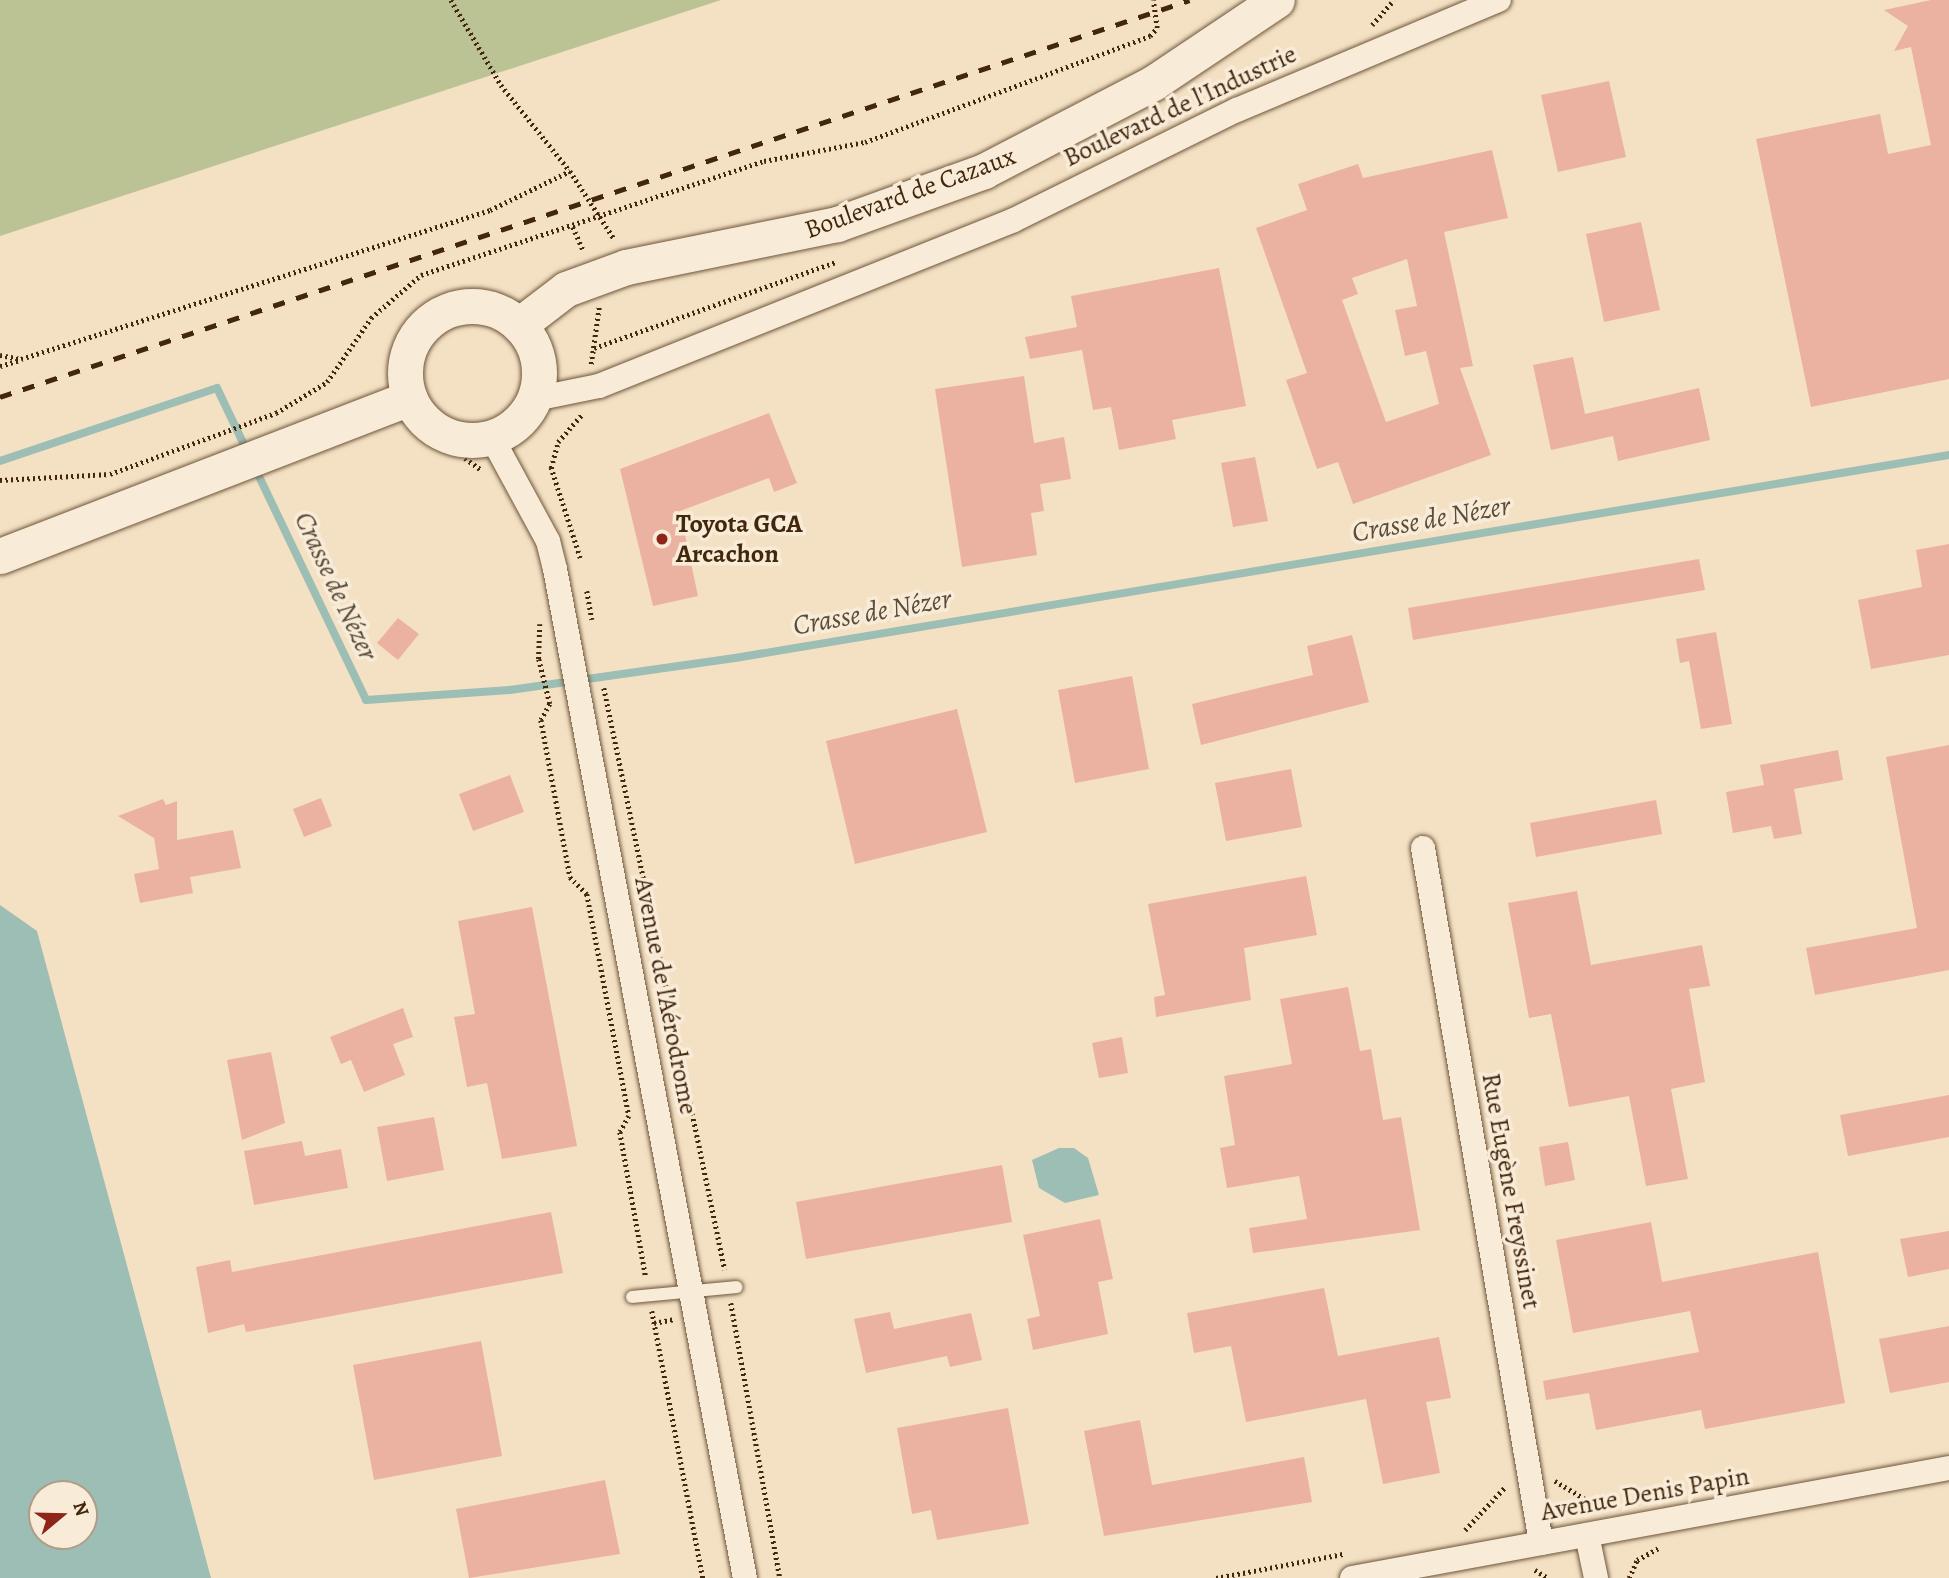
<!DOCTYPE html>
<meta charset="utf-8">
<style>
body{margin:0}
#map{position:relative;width:1949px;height:1578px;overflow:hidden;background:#f4e1c4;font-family:Alegreya,serif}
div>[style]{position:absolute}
.green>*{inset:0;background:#bbc394}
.water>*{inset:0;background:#9cbeb4}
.stream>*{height:8px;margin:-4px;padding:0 4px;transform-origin:4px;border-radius:4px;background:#9cbeb4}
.building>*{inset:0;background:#ebb2a1}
.path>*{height:4.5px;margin-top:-2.25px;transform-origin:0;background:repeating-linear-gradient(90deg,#43270d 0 2px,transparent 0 5.5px)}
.roads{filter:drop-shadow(0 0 2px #6f563b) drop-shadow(0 0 2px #6f563b)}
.service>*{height:12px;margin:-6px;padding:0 6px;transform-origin:6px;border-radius:6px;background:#f8ecd9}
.minor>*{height:24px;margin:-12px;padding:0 12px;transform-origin:12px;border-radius:12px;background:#f8ecd9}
.secondary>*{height:35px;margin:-17.5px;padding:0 17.5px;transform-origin:17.5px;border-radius:17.5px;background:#f8ecd9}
.secondary>.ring{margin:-17.5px;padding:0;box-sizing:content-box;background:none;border:35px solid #f8ecd9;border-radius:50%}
.rail>*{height:5px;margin-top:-2.5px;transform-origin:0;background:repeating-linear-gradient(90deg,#43270d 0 12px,transparent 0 24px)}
.dots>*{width:19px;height:19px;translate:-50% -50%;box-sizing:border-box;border:4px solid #f8ecd9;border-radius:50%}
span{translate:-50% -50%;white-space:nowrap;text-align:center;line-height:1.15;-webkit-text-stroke:7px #f8ecd9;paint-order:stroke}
.street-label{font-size:26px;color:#43270d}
.poi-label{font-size:26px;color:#43270d;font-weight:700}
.left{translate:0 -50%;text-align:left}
.water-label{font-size:28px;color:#594d37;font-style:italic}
.north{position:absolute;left:28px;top:1480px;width:70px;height:70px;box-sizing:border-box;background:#f8ecd9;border:2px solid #b09d87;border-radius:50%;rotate:71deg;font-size:19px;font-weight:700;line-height:28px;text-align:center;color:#43270d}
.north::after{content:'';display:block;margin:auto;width:24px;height:32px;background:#8f2418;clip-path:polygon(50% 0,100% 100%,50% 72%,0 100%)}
</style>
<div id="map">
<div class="green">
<div style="clip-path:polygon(0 0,721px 0,0 236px)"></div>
</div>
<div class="water">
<div style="clip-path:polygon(evenodd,0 905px,37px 931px,211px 1578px,0 1578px,0 905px,84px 1494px,84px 1536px,42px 1536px,42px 1494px,84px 1494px)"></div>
<div style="clip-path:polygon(1059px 1148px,1074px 1148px,1088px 1158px,1099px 1195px,1065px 1203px,1039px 1188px,1032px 1160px)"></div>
</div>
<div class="stream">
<div style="left:0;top:461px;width:229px;rotate:-18.6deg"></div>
<div style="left:217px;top:388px;width:70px;rotate:64.5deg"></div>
<div style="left:254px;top:466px;width:259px;rotate:64.4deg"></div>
<div style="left:366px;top:700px;width:144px;rotate:-4deg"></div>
<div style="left:510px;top:690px;width:227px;rotate:-8.1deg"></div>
<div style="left:735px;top:658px;width:1231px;rotate:-9.49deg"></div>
</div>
<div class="building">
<div style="clip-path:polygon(1931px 0,1949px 0,1949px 379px,1811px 407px,1756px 139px,1880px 114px,1888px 154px,1931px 145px,1911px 47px,1894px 51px,1908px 26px,1884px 10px)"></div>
<div style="clip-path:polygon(1609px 81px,1626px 157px,1558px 172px,1541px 95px)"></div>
<div style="clip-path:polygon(evenodd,1492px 150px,1508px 218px,1444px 232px,1473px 366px,1460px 368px,1491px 455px,1353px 504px,1338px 462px,1317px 469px,1286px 380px,1307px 373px,1256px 228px,1307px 210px,1298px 184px,1358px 164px,1363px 178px,1492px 150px,1407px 259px,1417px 306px,1395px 310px,1405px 356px,1426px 351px,1439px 404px,1386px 422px,1342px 300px,1358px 294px,1352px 278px,1407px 259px)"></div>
<div style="clip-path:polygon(1641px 222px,1660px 310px,1604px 322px,1586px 234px)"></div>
<div style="clip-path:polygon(1219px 268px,1246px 406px,1172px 420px,1176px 439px,1119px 450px,1111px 407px,1093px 410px,1082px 350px,1030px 359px,1025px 337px,1077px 327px,1071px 296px)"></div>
<div style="clip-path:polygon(1573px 357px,1585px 414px,1699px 388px,1710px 440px,1618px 461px,1613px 436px,1551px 450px,1533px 365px)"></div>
<div style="clip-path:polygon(1024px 376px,1034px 443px,1064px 437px,1071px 479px,1040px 484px,1044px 511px,1031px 513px,1037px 555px,962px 567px,935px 389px)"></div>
<div style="clip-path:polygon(769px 413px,797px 483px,774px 492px,769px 478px,680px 511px,698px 596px,653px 606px,620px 469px)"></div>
<div style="clip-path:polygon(1255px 457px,1268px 521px,1233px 527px,1221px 463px)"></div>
<div style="clip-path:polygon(1949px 544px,1949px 655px,1871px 669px,1858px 600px,1922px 587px,1916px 550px)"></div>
<div style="clip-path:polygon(1699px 559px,1705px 590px,1413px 640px,1408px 608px)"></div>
<div style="clip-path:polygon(398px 618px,419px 634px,398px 660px,377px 643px)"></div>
<div style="clip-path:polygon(1716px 632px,1732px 724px,1701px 729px,1689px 661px,1680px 663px,1676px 639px)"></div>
<div style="clip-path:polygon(1352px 635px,1369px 702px,1201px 745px,1192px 704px,1313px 675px,1307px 646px)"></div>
<div style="clip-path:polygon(1132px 676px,1149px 769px,1075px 783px,1058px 690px)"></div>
<div style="clip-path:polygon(957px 709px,987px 832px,855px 864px,826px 741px)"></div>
<div style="clip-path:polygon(1949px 745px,1949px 970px,1815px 995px,1806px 948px,1917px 928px,1886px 757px)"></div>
<div style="clip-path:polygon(1838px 750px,1843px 780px,1794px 789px,1802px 834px,1774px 839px,1771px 826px,1733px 833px,1726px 792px,1764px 785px,1760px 765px)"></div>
<div style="clip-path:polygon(1291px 769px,1302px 827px,1226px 841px,1215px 783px)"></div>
<div style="clip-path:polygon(510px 775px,524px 812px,473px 831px,459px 794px)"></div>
<div style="clip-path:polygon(321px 798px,332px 826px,304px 837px,293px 809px)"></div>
<div style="clip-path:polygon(163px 799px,166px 805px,177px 801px,177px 840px,233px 830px,241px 868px,190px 877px,193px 893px,140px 903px,134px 874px,159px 869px,154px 838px,118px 816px)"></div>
<div style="clip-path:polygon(1656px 800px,1662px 834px,1536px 857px,1530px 823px)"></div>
<div style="clip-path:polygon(1306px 876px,1317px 935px,1244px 948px,1251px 1000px,1156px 1017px,1154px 997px,1165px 995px,1148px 904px)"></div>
<div style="clip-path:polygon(1577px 891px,1591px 965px,1702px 945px,1710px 986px,1689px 989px,1705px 1082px,1671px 1089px,1688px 1179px,1646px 1186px,1629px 1096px,1569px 1107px,1551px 1014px,1529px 1018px,1508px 903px)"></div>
<div style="clip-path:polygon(532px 907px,577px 1146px,502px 1159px,487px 1083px,467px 1087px,454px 1017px,475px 1014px,458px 921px)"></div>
<div style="clip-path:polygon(1348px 987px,1360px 1051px,1371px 1049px,1383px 1120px,1401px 1117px,1420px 1230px,1253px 1253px,1249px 1228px,1307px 1219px,1299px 1176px,1227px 1188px,1220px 1148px,1235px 1145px,1224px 1076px,1292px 1064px,1280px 999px)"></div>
<div style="clip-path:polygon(403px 1008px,413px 1037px,393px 1044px,405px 1075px,364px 1092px,351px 1060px,341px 1064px,330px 1037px)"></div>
<div style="clip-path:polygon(1122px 1037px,1128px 1073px,1099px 1078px,1092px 1043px)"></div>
<div style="clip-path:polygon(271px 1052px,285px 1123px,242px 1140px,227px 1060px)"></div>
<div style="clip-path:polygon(1949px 1095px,1949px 1137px,1848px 1156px,1840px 1115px)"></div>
<div style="clip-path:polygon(434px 1117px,444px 1170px,387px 1181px,377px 1127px)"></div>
<div style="clip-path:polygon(302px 1141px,305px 1156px,341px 1149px,348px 1188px,254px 1205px,244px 1151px)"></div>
<div style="clip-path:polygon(1568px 1142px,1575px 1180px,1545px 1186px,1539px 1147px)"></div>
<div style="clip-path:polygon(1002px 1165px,1012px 1222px,806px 1259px,796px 1202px)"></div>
<div style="clip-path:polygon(551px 1212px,563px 1273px,246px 1332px,244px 1324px,208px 1333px,196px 1267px,230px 1260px,232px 1272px)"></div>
<div style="clip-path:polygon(1100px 1219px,1113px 1279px,1098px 1282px,1108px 1334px,1033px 1350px,1027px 1319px,1040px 1316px,1023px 1235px)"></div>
<div style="clip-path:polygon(1651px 1222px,1662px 1282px,1818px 1252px,1845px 1403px,1705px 1429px,1701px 1410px,1596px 1430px,1589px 1393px,1546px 1400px,1543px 1381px,1699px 1352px,1690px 1311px,1573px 1333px,1556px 1240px)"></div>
<div style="clip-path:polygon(1949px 1231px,1949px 1269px,1908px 1277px,1900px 1239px)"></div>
<div style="clip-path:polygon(1324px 1288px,1338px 1356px,1439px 1337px,1451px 1398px,1426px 1402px,1440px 1473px,1383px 1484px,1366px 1399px,1246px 1422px,1231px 1346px,1194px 1353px,1187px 1313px)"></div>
<div style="clip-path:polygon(890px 1312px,894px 1329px,971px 1313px,982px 1360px,950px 1367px,947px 1356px,866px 1373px,854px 1319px)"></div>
<div style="clip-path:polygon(1949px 1326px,1949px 1382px,1890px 1393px,1879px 1339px)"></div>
<div style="clip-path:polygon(481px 1341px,502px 1456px,374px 1480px,353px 1365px)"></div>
<div style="clip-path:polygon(1008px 1408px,1029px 1524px,937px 1540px,931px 1510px,912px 1514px,897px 1428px)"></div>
<div style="clip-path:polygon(1140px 1420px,1152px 1485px,1304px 1457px,1312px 1502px,1104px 1536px,1084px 1431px)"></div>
<div style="clip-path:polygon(605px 1480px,620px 1554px,469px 1578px,456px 1509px)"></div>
</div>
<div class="path">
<div style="left:451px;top:0;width:99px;rotate:59.5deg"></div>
<div style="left:501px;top:85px;width:110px;rotate:51.3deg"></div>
<div style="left:1372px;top:25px;width:33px;rotate:-49deg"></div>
<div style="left:573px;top:227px;width:27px;rotate:66deg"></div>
<div style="left:594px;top:348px;width:257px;rotate:-19.6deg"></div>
<div style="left:0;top:355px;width:21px;rotate:11deg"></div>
<div style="left:21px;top:359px;width:492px;rotate:-17.6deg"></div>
<div style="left:490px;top:210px;width:89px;rotate:-26deg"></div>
<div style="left:570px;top:171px;width:82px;rotate:56.9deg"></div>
<div style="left:591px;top:364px;width:58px;rotate:-82deg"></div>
<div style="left:0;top:366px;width:21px;rotate:-17deg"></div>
<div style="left:465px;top:458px;width:19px;rotate:36deg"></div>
<div style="left:0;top:480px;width:110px;rotate:-3.1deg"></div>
<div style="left:110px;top:474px;width:177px;rotate:-20.2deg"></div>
<div style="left:276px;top:413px;width:60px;rotate:-31.3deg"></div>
<div style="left:327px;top:382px;width:78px;rotate:-55.5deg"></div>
<div style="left:371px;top:318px;width:66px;rotate:-40.7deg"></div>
<div style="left:421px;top:275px;width:361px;rotate:-18.4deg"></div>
<div style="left:764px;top:161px;width:103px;rotate:-10.7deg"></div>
<div style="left:865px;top:142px;width:304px;rotate:-20.4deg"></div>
<div style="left:1150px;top:36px;width:11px;rotate:-49deg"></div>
<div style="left:1157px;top:28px;width:28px;rotate:-98deg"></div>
<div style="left:580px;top:558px;width:95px;rotate:-107.9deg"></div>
<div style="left:551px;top:468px;width:27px;rotate:-75deg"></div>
<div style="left:558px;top:442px;width:37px;rotate:-49deg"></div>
<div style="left:587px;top:591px;width:29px;rotate:80deg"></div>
<div style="left:540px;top:624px;width:35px;rotate:92deg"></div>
<div style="left:539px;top:659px;width:46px;rotate:76.3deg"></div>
<div style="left:550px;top:704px;width:18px;rotate:119deg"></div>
<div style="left:541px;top:720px;width:160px;rotate:79.5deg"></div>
<div style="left:570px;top:877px;width:24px;rotate:45deg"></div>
<div style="left:587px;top:894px;width:226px;rotate:79.3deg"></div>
<div style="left:629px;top:1116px;width:18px;rotate:119deg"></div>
<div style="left:620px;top:1132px;width:148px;rotate:79.9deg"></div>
<div style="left:604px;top:688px;width:594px;rotate:78.26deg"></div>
<div style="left:731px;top:1303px;width:279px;rotate:79.9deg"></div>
<div style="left:652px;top:1311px;width:272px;rotate:79.2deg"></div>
<div style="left:654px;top:1323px;width:20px;rotate:-11deg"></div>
<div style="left:1555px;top:1481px;width:49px;rotate:30.8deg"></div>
<div style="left:1465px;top:1530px;width:60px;rotate:-47deg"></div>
<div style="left:1535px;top:1570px;width:15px;rotate:32deg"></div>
<div style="left:1216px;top:1578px;width:129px;rotate:-10.7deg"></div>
<div style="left:1629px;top:1578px;width:20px;rotate:-66deg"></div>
<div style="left:1637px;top:1560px;width:25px;rotate:-29deg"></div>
</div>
<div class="roads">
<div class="service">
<div style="left:632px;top:1297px;width:105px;rotate:-5.4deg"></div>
</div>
<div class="minor">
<div style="left:535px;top:399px;width:65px;rotate:-11.5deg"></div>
<div style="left:599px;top:386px;width:447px;rotate:-21.8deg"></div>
<div style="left:1014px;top:220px;width:249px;rotate:-26.3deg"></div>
<div style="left:1237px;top:110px;width:284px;rotate:-22.8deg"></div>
<div style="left:492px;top:438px;width:117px;rotate:61.5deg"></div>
<div style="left:548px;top:541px;width:29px;rotate:76deg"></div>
<div style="left:555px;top:569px;width:1027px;rotate:79.34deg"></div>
<div style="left:1423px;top:848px;width:705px;rotate:80.36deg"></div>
<div style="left:1587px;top:1535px;width:44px;rotate:78.2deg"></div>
<div style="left:1352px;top:1578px;width:607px;rotate:-10.44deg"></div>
</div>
<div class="secondary">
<div class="ring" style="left:405px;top:306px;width:99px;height:99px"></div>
<div style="left:519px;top:325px;width:59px;rotate:-37.5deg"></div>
<div style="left:566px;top:289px;width:64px;rotate:-20.1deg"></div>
<div style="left:626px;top:267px;width:215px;rotate:-11.5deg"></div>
<div style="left:837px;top:224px;width:156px;rotate:-19.8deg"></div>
<div style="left:984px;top:171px;width:191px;rotate:-27.5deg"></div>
<div style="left:1153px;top:83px;width:149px;rotate:-33.8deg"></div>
<div style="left:0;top:556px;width:439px;rotate:-21.1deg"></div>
</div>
</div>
<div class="rail">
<div style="left:0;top:397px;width:1254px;rotate:-18.45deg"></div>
</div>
<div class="dots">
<div style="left:662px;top:539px;background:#8f2418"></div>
</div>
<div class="street-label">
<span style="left:1180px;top:106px;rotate:-25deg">Boulevard de l'Industrie</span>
<span style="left:910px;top:193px;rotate:-20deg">Boulevard de Cazaux</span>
<span style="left:666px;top:996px;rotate:79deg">Avenue de l'Aérodrome</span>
<span style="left:1511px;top:1191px;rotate:80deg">Rue Eugène Freyssinet</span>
<span style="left:1645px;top:1494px;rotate:-10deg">Avenue Denis Papin</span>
</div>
<div class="poi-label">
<span class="left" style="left:676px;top:539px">Toyota GCA<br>Arcachon</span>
</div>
<div class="water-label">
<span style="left:1431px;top:519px;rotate:-10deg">Crasse de Nézer</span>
<span style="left:336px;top:586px;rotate:65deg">Crasse de Nézer</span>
<span style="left:872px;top:612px;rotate:-10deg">Crasse de Nézer</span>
</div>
<div class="north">N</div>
</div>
